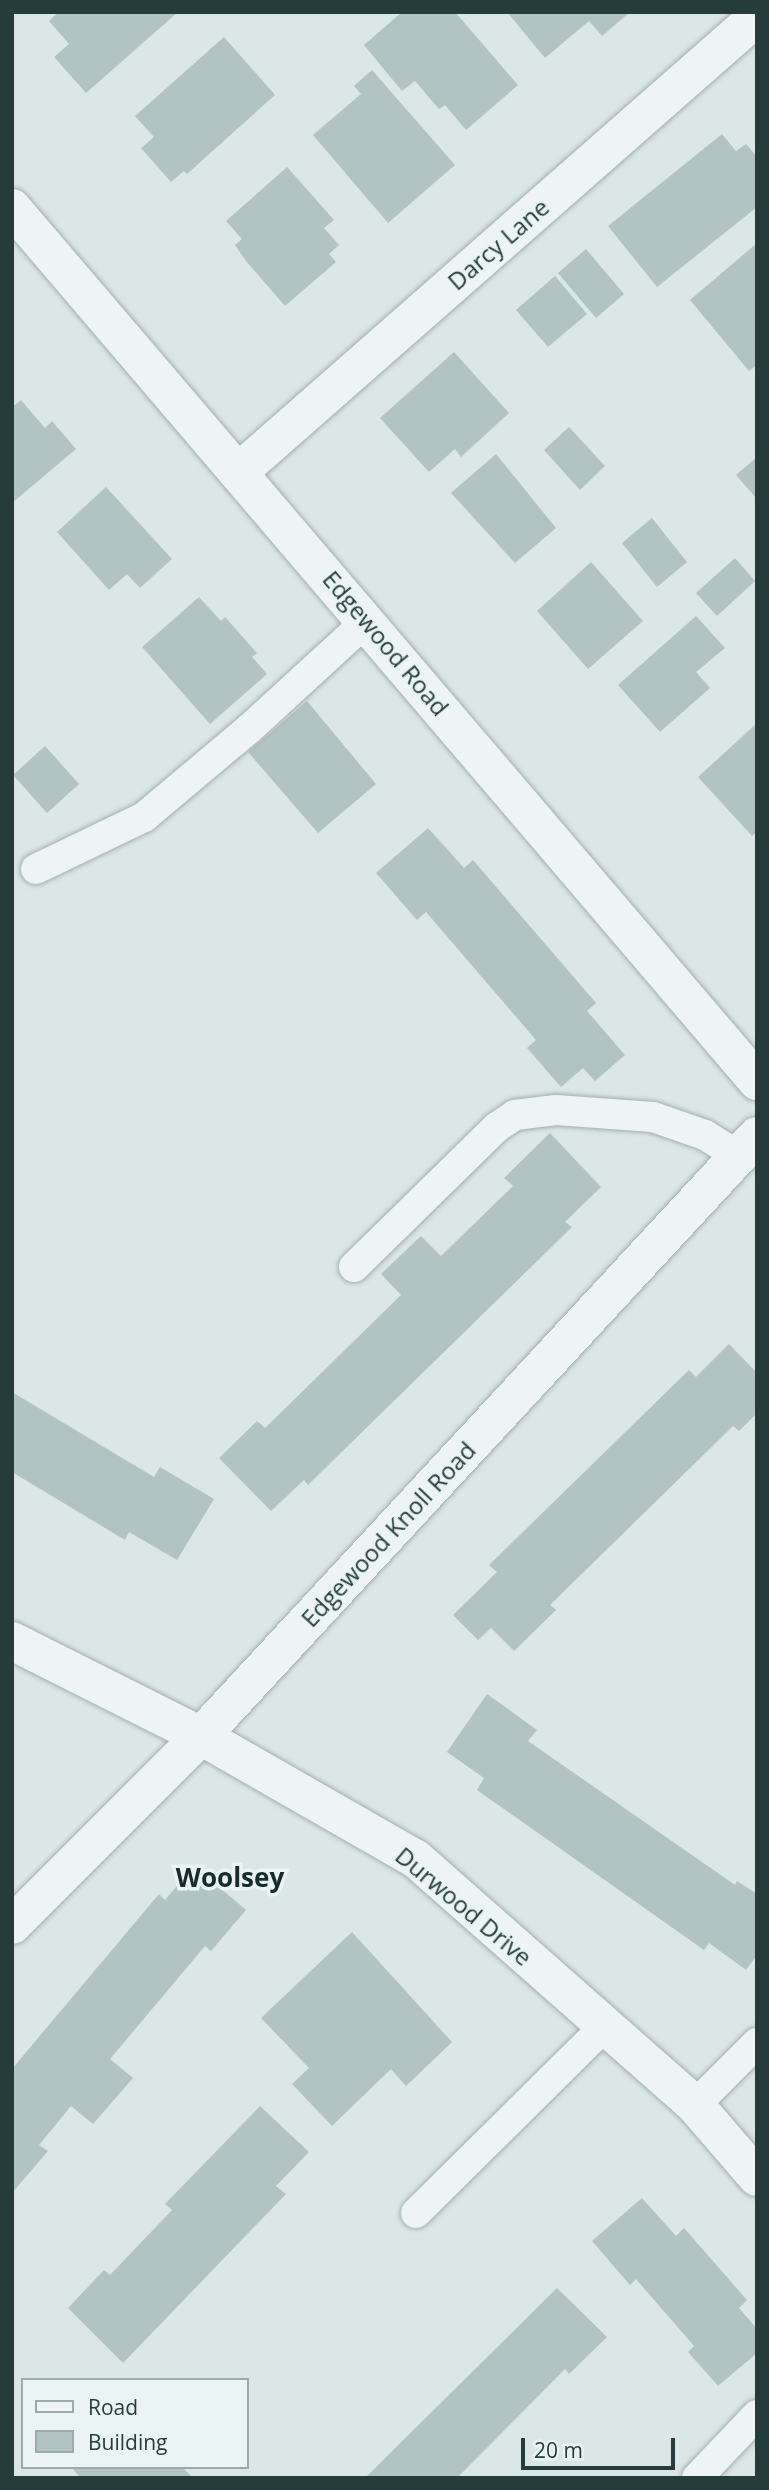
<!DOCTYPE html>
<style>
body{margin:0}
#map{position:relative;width:769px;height:2490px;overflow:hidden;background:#dbe6e6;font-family:"Open Sans",sans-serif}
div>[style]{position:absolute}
.building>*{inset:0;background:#b2c3c3}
.roads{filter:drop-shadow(0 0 2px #a1b0b0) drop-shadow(0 0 2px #a1b0b0)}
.service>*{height:30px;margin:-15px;padding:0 15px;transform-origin:15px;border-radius:15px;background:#eef4f4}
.minor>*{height:38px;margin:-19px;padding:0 19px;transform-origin:19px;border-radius:19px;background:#eef4f4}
span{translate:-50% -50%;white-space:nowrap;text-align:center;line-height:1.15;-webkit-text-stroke:7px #eaf4f4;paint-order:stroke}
.street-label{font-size:24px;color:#253c3c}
.neighbourhood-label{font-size:26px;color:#172c2d;font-weight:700}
.frame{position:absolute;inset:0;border:14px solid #253c3c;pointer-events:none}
.legend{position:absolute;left:21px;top:2378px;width:228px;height:91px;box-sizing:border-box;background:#eaf4f4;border:2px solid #9baaaa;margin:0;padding:9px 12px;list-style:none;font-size:21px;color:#253c3c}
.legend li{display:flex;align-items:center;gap:14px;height:35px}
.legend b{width:35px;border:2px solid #9baaaa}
.scale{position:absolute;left:521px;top:2438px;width:154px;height:32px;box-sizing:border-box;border:4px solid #253c3c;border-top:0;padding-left:9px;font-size:21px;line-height:24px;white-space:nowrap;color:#253c3c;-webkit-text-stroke:5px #eaf4f4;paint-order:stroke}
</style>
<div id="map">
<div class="building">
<div style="clip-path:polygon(59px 12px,178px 12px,86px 93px,54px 57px,69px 44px,49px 21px)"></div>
<div style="clip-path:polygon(402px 12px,455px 12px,518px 85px,466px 130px,445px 105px,439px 109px,415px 81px,402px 91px,364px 45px)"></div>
<div style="clip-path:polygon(507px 12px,630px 12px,602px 36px,589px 21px,545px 58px)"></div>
<div style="clip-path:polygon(224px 37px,275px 95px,187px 174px,184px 171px,171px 182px,141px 148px,154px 137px,135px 116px)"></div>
<div style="clip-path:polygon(372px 70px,455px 165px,388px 223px,313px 135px,361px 94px,354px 86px)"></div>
<div style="clip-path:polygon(722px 134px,736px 151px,746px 144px,757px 157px,757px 207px,657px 287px,608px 226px)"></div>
<div style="clip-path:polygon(287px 167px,334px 220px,324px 228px,339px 245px,329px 254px,336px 262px,285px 306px,246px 261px,235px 245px,242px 239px,226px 221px)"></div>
<div style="clip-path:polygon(757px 243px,757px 365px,749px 371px,690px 300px)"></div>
<div style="clip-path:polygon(586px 249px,624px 294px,596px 318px,558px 273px)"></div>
<div style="clip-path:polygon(555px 276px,587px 314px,548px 347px,516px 310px)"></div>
<div style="clip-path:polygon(454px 352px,509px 413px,461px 457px,455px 449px,429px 472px,380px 418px)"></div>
<div style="clip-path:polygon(21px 400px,45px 428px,52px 421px,76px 449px,12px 503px,12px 407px)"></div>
<div style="clip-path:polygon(569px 427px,605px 466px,580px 490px,544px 450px)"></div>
<div style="clip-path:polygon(496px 454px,556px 528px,515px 563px,451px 493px)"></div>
<div style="clip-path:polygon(757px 457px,757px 499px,736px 475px)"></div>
<div style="clip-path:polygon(106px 487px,172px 559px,140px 588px,127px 574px,109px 590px,57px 532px)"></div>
<div style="clip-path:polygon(652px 518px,687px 562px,657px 587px,622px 543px)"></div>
<div style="clip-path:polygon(735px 558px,755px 581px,717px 616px,696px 593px)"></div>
<div style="clip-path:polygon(591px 562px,643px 621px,588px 669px,537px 611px)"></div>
<div style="clip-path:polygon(199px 597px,221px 621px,225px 617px,257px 653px,252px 657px,267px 674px,210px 724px,142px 647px)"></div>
<div style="clip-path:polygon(696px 616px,725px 648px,696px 672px,710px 688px,660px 732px,618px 685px)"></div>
<div style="clip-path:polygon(307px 701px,376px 784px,318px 833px,248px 752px)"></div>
<div style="clip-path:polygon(757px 723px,757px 831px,752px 836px,698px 777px)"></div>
<div style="clip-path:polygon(45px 746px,79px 784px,47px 813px,13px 775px)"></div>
<div style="clip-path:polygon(428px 828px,464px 868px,473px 860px,596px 1003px,587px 1011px,625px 1055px,595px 1081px,583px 1068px,561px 1087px,527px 1048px,536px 1040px,426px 912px,417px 920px,376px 873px)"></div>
<div style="clip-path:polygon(550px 1133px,601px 1187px,565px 1222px,572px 1227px,308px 1485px,304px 1480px,271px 1511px,219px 1458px,257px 1421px,265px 1428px,401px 1295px,381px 1274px,421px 1236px,441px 1256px,513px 1186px,504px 1178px)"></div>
<div style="clip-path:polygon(729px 1344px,757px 1373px,757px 1413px,739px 1431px,733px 1426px,550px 1605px,556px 1610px,514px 1651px,491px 1628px,478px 1640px,453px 1615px,497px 1572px,489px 1565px,689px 1370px,696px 1377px)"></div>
<div style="clip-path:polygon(12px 1392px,154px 1477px,160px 1467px,214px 1499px,177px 1560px,129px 1532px,125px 1540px,12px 1472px)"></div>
<div style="clip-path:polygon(487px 1694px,537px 1730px,528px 1741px,735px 1885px,737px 1881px,757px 1894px,757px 1955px,746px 1970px,709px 1943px,704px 1950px,477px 1790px,484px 1778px,447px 1752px)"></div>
<div style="clip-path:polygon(194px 1866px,246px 1910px,211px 1951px,205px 1946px,110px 2059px,133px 2078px,93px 2124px,71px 2106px,39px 2145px,48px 2151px,12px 2193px,12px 2069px,159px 1894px,165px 1900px)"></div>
<div style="clip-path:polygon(352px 1932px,452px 2042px,406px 2086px,391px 2069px,332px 2126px,292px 2084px,309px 2068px,261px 2018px)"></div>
<div style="clip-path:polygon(260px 2106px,309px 2152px,276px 2186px,286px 2194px,123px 2363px,68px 2308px,104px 2270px,110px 2275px,172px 2210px,165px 2204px)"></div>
<div style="clip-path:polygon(642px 2198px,676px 2236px,684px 2228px,747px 2300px,739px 2308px,757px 2329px,757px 2353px,718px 2386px,688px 2352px,694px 2346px,636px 2279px,630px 2285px,592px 2241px)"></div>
<div style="clip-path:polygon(557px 2288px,607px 2337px,569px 2374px,565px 2369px,457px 2478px,365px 2478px)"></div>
<div style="clip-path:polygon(71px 2467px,182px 2467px,193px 2478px,81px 2478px)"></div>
</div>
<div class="roads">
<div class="service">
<div style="left:36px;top:869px;width:120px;rotate:-25.7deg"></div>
<div style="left:144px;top:817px;width:137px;rotate:-40deg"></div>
<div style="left:249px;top:729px;width:160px;rotate:-42.5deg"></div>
<div style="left:354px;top:1267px;width:200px;rotate:-44.4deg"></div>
<div style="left:497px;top:1127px;width:22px;rotate:-34deg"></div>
<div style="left:515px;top:1115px;width:41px;rotate:-7deg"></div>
<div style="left:556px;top:1110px;width:97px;rotate:4.1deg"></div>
<div style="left:653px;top:1117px;width:55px;rotate:19.1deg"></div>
<div style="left:705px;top:1135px;width:39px;rotate:32deg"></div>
<div style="left:695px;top:2105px;width:88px;rotate:-45deg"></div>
<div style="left:416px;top:2213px;width:266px;rotate:-44.7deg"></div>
<div style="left:697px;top:2478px;width:87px;rotate:-46.4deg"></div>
</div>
<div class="minor">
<div style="left:12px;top:208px;width:1148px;rotate:49.52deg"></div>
<div style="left:240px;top:471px;width:688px;rotate:-41.29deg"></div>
<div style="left:12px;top:1641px;width:212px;rotate:26.7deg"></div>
<div style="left:201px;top:1736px;width:248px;rotate:29.8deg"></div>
<div style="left:416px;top:1859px;width:372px;rotate:41.4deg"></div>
<div style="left:695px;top:2105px;width:95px;rotate:49.3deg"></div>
<div style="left:12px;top:1925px;width:267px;rotate:-45deg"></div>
<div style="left:201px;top:1736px;width:818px;rotate:-47.18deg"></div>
</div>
</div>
<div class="street-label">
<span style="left:498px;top:244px;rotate:-41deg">Darcy Lane</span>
<span style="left:386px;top:643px;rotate:50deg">Edgewood Road</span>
<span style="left:388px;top:1534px;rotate:-47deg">Edgewood Knoll Road</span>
<span style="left:464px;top:1906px;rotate:40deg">Durwood Drive</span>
</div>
<div class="neighbourhood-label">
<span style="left:230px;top:1878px">Woolsey</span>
</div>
<div class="frame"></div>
<ul class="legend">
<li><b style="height:9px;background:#eef4f4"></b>Road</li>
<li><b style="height:19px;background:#b2c3c3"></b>Building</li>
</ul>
<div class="scale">20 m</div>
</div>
